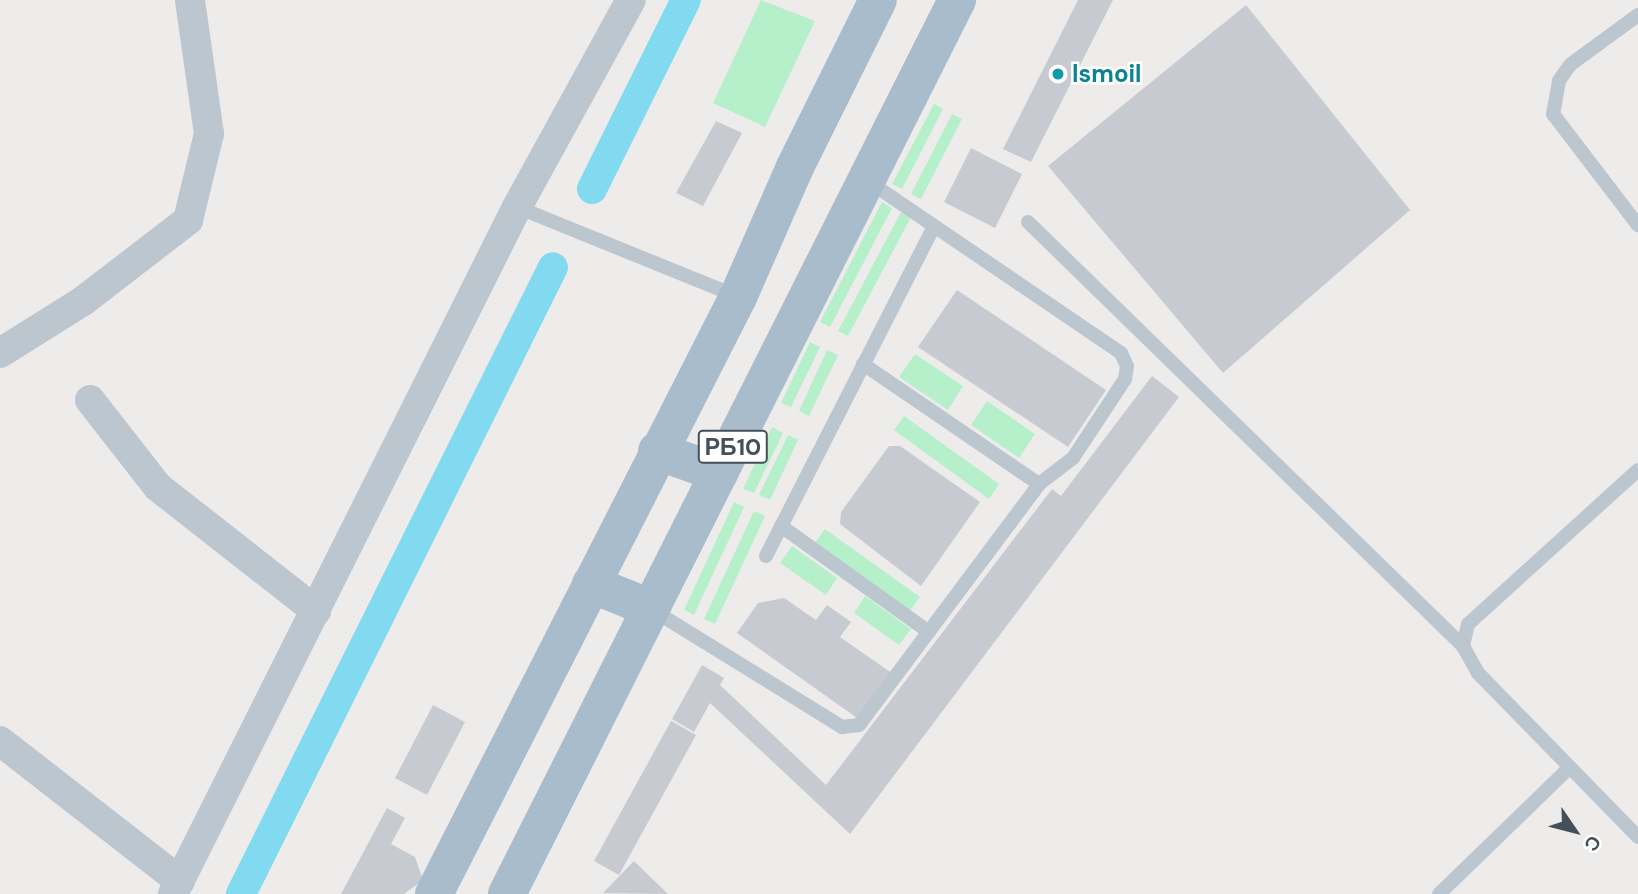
<!DOCTYPE html>
<meta charset="utf-8">
<style>
body{margin:0}
#map{position:relative;width:1638px;height:894px;overflow:hidden;background:#eeebeb;font-family:"DM Sans",sans-serif}
div>[style]{position:absolute}
.green>*{inset:0;background:#b6f0cb}
.canal>*{height:30px;margin:-15px;padding:0 15px;transform-origin:15px;border-radius:15px;background:#81daef}
.building>*{inset:0;background:#c8cad1}
.service>*{height:14px;margin:-7px;padding:0 7px;transform-origin:7px;border-radius:7px;background:#bbc6cf}
.minor>*{height:30px;margin:-15px;padding:0 15px;transform-origin:15px;border-radius:15px;background:#bbc6cf}
.primary>*{height:38px;margin:-19px;padding:0 19px;transform-origin:19px;border-radius:19px;background:#a9bccc}
.dots>*{width:19px;height:19px;translate:-50% -50%;box-sizing:border-box;border:4px solid #fff;border-radius:50%}
span{translate:-50% -50%;white-space:nowrap;text-align:center;line-height:1.15;-webkit-text-stroke:5px #fff;paint-order:stroke}
.shield-label span{padding:2px 5px;background:#fff;border:2px solid;border-radius:5px;-webkit-text-stroke-width:0}
.shield-label{font-size:23px;color:#434f59;font-weight:700}
.culture-label{font-size:24px;color:#0d838f;font-weight:700}
.left{translate:0 -50%;text-align:left}
.north{position:absolute;left:1540px;top:796px;width:70px;height:70px;-webkit-text-stroke:5px #fff;paint-order:stroke;rotate:125deg;font-size:19px;font-weight:700;line-height:28px;text-align:center;color:#434f59}
.north::after{content:'';display:block;margin:auto;width:24px;height:32px;background:#434f59;clip-path:polygon(50% 0,100% 100%,50% 72%,0 100%)}
</style>
<div id="map">
<div class="green">
<div style="clip-path:polygon(761px 0,815px 21px,765px 127px,713px 103px)"></div>
<div style="clip-path:polygon(934px 104px,943px 109px,902px 189px,892px 184px)"></div>
<div style="clip-path:polygon(952px 114px,962px 119px,921px 199px,911px 194px)"></div>
<div style="clip-path:polygon(882px 202px,892px 208px,830px 327px,820px 322px)"></div>
<div style="clip-path:polygon(901px 212px,911px 217px,848px 336px,838px 331px)"></div>
<div style="clip-path:polygon(810px 342px,820px 347px,791px 407px,781px 403px)"></div>
<div style="clip-path:polygon(827px 350px,838px 355px,809px 416px,799px 411px)"></div>
<div style="clip-path:polygon(915px 354px,963px 386px,948px 410px,899px 377px)"></div>
<div style="clip-path:polygon(987px 401px,1035px 434px,1019px 458px,971px 425px)"></div>
<div style="clip-path:polygon(904px 416px,999px 484px,989px 499px,894px 430px)"></div>
<div style="clip-path:polygon(772px 427px,783px 433px,754px 493px,743px 489px)"></div>
<div style="clip-path:polygon(788px 435px,798px 440px,770px 500px,759px 495px)"></div>
<div style="clip-path:polygon(734px 502px,744px 507px,694px 615px,684px 610px)"></div>
<div style="clip-path:polygon(754px 511px,765px 516px,715px 624px,704px 619px)"></div>
<div style="clip-path:polygon(825px 529px,920px 597px,909px 612px,814px 544px)"></div>
<div style="clip-path:polygon(792px 546px,837px 578px,826px 595px,780px 563px)"></div>
<div style="clip-path:polygon(865px 596px,911px 629px,899px 645px,854px 613px)"></div>
</div>
<div class="canal">
<div style="left:592px;top:189px;width:211px;rotate:-63.6deg"></div>
<div style="left:241px;top:894px;width:700px;rotate:-63.54deg"></div>
</div>
<div class="building">
<div style="clip-path:polygon(1078px 0,1113px 0,1031px 162px,1003px 149px)"></div>
<div style="clip-path:polygon(1246px 5px,1410px 210px,1223px 373px,1048px 166px)"></div>
<div style="clip-path:polygon(716px 121px,742px 133px,703px 206px,676px 193px)"></div>
<div style="clip-path:polygon(971px 148px,1022px 174px,995px 228px,944px 202px)"></div>
<div style="clip-path:polygon(957px 290px,1106px 390px,1068px 447px,918px 347px)"></div>
<div style="clip-path:polygon(1152px 376px,1179px 397px,850px 834px,710px 703px,694px 732px,672px 719px,702px 665px,724px 678px,720px 685px,826px 785px,1052px 489px,1061px 496px)"></div>
<div style="clip-path:polygon(889px 446px,900px 446px,980px 502px,921px 586px,840px 524px,841px 512px)"></div>
<div style="clip-path:polygon(784px 598px,816px 620px,827px 605px,851px 622px,840px 637px,893px 674px,860px 720px,737px 633px,758px 603px)"></div>
<div style="clip-path:polygon(433px 705px,465px 722px,427px 795px,395px 778px)"></div>
<div style="clip-path:polygon(671px 721px,696px 735px,619px 875px,594px 861px)"></div>
<div style="clip-path:polygon(387px 808px,405px 818px,391px 844px,415px 857px,423px 880px,404px 894px,341px 894px)"></div>
<div style="clip-path:polygon(634px 861px,668px 894px,603px 893px)"></div>
</div>
<div class="service">
<div style="left:1638px;top:15px;width:84px;rotate:143.7deg"></div>
<div style="left:1570px;top:65px;width:19px;rotate:125deg"></div>
<div style="left:1559px;top:81px;width:34px;rotate:100deg"></div>
<div style="left:1553px;top:114px;width:140px;rotate:52.6deg"></div>
<div style="left:517px;top:207px;width:236px;rotate:22.1deg"></div>
<div style="left:1028px;top:222px;width:607px;rotate:44.27deg"></div>
<div style="left:863px;top:364px;width:213px;rotate:34.3deg"></div>
<div style="left:1638px;top:470px;width:229px;rotate:137.8deg"></div>
<div style="left:1468px;top:624px;width:23px;rotate:103deg"></div>
<div style="left:1463px;top:646px;width:31px;rotate:61deg"></div>
<div style="left:1478px;top:673px;width:229px;rotate:45.7deg"></div>
<div style="left:781px;top:526px;width:182px;rotate:35.6deg"></div>
<div style="left:766px;top:556px;width:370px;rotate:-63deg"></div>
<div style="left:651px;top:609px;width:225px;rotate:31.7deg"></div>
<div style="left:842px;top:727px;width:17px;rotate:-7deg"></div>
<div style="left:859px;top:725px;width:301px;rotate:-53.2deg"></div>
<div style="left:1039px;top:484px;width:43px;rotate:-37.4deg"></div>
<div style="left:1073px;top:458px;width:95px;rotate:-56.6deg"></div>
<div style="left:1125px;top:379px;width:13px;rotate:-81deg"></div>
<div style="left:1127px;top:366px;width:14px;rotate:-115deg"></div>
<div style="left:1121px;top:353px;width:305px;rotate:-145.8deg"></div>
<div style="left:1439px;top:894px;width:182px;rotate:-44.1deg"></div>
</div>
<div class="minor">
<div style="left:0;top:353px;width:98px;rotate:-32.1deg"></div>
<div style="left:83px;top:301px;width:133px;rotate:-37.6deg"></div>
<div style="left:188px;top:220px;width:89px;rotate:-76.3deg"></div>
<div style="left:209px;top:134px;width:135px;rotate:-98.1deg"></div>
<div style="left:90px;top:400px;width:110px;rotate:52deg"></div>
<div style="left:158px;top:487px;width:201px;rotate:38.1deg"></div>
<div style="left:0;top:741px;width:228px;rotate:37.9deg"></div>
<div style="left:173px;top:894px;width:768px;rotate:-63.4deg"></div>
<div style="left:517px;top:207px;width:236px;rotate:-61.2deg"></div>
</div>
<div class="primary">
<div style="left:657px;top:451px;width:66px;rotate:19.5deg"></div>
<div style="left:591px;top:584px;width:64px;rotate:22.1deg"></div>
<div style="left:434px;top:894px;width:670px;rotate:-63.01deg"></div>
<div style="left:738px;top:297px;width:142px;rotate:-66.3deg"></div>
<div style="left:795px;top:167px;width:186px;rotate:-63.6deg"></div>
<div style="left:507px;top:894px;width:1001px;rotate:-63.28deg"></div>
</div>
<div class="dots">
<div style="left:1058px;top:74px;background:#0f9aa8"></div>
</div>
<div class="shield-label">
<span style="left:733px;top:447px">РБ10</span>
</div>
<div class="culture-label">
<span class="left" style="left:1072px;top:74px">Ismoil</span>
</div>
<div class="north">С</div>
</div>
